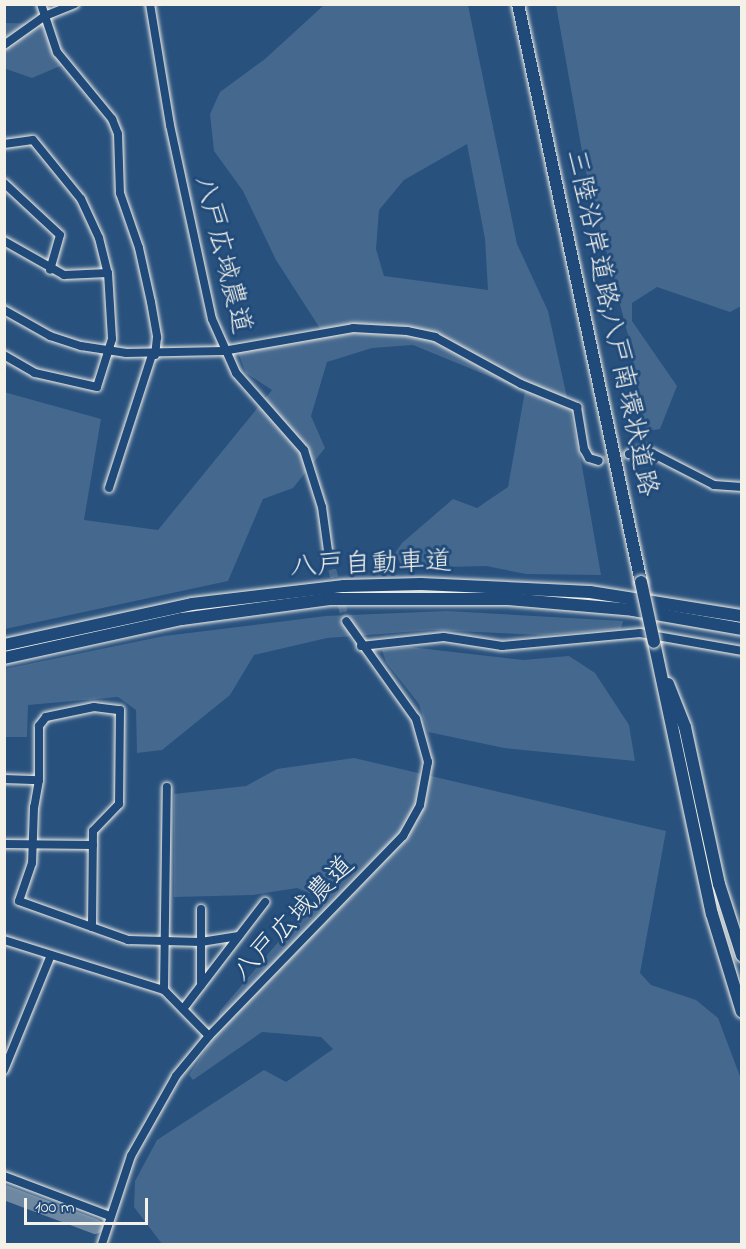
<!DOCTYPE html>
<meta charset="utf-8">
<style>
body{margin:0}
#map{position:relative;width:746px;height:1249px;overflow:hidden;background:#28517e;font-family:"Indie Flower","Klee One",sans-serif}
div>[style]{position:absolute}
.green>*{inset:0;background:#45688e}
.river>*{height:15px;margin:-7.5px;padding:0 7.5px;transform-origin:7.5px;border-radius:7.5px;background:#6e88a2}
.minor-tunnel>*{height:8px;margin-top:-4px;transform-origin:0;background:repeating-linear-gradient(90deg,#47698e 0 8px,transparent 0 12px)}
.roads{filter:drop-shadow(0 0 2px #f4f1e8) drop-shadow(0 0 2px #f4f1e8)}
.minor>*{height:8px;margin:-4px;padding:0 4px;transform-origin:4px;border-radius:4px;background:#1f4a7a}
.highway>*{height:12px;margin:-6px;padding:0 6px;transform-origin:6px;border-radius:6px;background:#1f4a7a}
.bridges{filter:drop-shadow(0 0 2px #f4f1e8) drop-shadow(0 0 2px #f4f1e8)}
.highway-bridge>*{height:12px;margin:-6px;padding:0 6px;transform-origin:6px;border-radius:6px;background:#1f4a7a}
span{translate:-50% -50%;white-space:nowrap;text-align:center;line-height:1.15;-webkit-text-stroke:6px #1f4a7a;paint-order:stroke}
.street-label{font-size:27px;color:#f4f1e8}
.frame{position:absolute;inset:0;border:6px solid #f4f1e8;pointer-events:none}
.scale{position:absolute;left:24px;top:1198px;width:124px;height:27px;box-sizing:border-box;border:3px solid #f4f1e8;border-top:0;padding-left:8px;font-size:18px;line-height:21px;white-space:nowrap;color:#f4f1e8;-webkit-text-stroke:4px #1f4a7a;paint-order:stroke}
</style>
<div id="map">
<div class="green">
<div style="clip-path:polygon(evenodd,324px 5px,468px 5px,517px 244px,548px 311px,582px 466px,601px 575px,526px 574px,486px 566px,403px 568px,395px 553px,402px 543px,453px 499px,477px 508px,508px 487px,525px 391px,413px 345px,372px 348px,327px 362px,311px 416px,325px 448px,293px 488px,263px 499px,228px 581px,5px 629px,4px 392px,101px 419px,84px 520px,158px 530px,272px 390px,246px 373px,235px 344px,321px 330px,276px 260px,243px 191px,214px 151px,210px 114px,220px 92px,265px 59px,324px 5px,467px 144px,485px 239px,488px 290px,384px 276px,376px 249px,379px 210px,404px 180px,467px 144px)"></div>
<div style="clip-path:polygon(556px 5px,741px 5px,741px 306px,730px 312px,657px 287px,632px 303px,632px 321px,677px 386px,660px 429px,646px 431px,629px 339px,585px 168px)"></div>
<div style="clip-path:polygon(5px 23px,51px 24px,65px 64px,32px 78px,6px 69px)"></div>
<div style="clip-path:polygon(447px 611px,623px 621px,621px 629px,544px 635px,433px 630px,327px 638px,254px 655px,230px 695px,162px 750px,137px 753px,136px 710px,118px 697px,28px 705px,27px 737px,5px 737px,5px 669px,164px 636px,326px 616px)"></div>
<div style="clip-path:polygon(410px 647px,523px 660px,569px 656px,595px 673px,629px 725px,635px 761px,504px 748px,428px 732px,419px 704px,386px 662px,382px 650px)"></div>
<div style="clip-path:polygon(354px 758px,666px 831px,640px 973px,651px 985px,696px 1000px,718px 1018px,741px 1079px,741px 1244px,162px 1244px,134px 1207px,135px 1181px,157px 1140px,264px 1070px,286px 1082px,333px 1049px,321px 1037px,262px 1032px,193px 1080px,189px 1075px,212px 1041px,220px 1011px,317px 896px,297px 888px,253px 895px,174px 897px,174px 794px,246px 786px,277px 769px)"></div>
</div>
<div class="river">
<div style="left:4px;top:1192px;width:97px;rotate:20.5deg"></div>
</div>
<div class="minor-tunnel">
<div style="left:599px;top:461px;width:31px;rotate:-13deg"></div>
<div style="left:329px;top:558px;width:65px;rotate:74.9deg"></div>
</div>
<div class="roads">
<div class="minor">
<div style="left:41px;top:4px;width:51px;rotate:71.6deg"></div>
<div style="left:57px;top:52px;width:87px;rotate:50.6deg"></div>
<div style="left:112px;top:119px;width:16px;rotate:68deg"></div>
<div style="left:118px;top:134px;width:59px;rotate:88.1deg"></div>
<div style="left:120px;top:193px;width:58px;rotate:70.9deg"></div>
<div style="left:139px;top:248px;width:55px;rotate:77.5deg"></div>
<div style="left:151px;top:302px;width:36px;rotate:80deg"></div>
<div style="left:157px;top:337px;width:18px;rotate:96deg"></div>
<div style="left:150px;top:4px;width:123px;rotate:80.6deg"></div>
<div style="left:170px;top:125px;width:198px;rotate:77.8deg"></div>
<div style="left:212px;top:319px;width:59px;rotate:66deg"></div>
<div style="left:236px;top:373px;width:103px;rotate:48.6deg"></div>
<div style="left:304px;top:450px;width:60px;rotate:72.5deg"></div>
<div style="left:322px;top:507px;width:51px;rotate:82.2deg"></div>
<div style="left:4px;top:45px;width:50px;rotate:-35.3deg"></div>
<div style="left:45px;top:16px;width:32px;rotate:-22deg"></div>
<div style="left:4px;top:144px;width:29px;rotate:-8deg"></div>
<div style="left:33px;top:140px;width:76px;rotate:50.9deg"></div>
<div style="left:81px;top:199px;width:43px;rotate:65.2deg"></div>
<div style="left:99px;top:238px;width:36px;rotate:76deg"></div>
<div style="left:108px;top:273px;width:66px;rotate:86.5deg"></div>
<div style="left:112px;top:339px;width:50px;rotate:107.4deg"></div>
<div style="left:97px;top:387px;width:64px;rotate:-167.3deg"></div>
<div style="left:35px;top:373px;width:36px;rotate:-150deg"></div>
<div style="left:4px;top:183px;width:76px;rotate:42.9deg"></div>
<div style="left:60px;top:235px;width:36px;rotate:106deg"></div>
<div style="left:4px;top:241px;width:69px;rotate:29.5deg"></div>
<div style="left:64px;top:275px;width:44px;rotate:-2.6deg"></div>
<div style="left:4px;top:310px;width:53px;rotate:29.5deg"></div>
<div style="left:50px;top:336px;width:33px;rotate:18deg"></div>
<div style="left:81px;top:346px;width:46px;rotate:8.8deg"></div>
<div style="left:126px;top:353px;width:97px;rotate:-1.2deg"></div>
<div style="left:223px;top:351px;width:132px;rotate:-10deg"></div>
<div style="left:353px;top:328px;width:54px;rotate:3.2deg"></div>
<div style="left:407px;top:331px;width:29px;rotate:12deg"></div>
<div style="left:435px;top:337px;width:98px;rotate:28.7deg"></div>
<div style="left:521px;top:384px;width:61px;rotate:22.3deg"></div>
<div style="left:577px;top:407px;width:43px;rotate:80.5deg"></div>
<div style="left:584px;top:449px;width:10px;rotate:61deg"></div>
<div style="left:589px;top:458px;width:10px;rotate:17deg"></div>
<div style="left:629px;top:454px;width:17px;rotate:-13deg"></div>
<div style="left:646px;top:450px;width:76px;rotate:27.2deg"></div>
<div style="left:714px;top:485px;width:28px;rotate:4deg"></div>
<div style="left:109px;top:488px;width:140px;rotate:-72.1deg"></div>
<div style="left:361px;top:646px;width:83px;rotate:-6.2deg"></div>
<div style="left:444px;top:637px;width:59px;rotate:8.8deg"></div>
<div style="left:502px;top:646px;width:139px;rotate:-5.4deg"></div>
<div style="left:640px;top:633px;width:104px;rotate:10deg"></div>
<div style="left:4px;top:779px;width:35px;rotate:2deg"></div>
<div style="left:39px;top:780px;width:27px;rotate:100deg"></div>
<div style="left:34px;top:807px;width:56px;rotate:92deg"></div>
<div style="left:32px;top:863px;width:40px;rotate:108.9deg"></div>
<div style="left:19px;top:901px;width:116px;rotate:19.7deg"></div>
<div style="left:128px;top:940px;width:73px;rotate:1.6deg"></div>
<div style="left:201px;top:942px;width:38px;rotate:-9deg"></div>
<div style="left:39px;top:780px;width:54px;rotate:-90deg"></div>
<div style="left:39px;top:726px;width:11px;rotate:-52deg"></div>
<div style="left:46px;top:717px;width:49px;rotate:-11.8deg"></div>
<div style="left:94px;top:707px;width:26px;rotate:7deg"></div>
<div style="left:120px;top:710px;width:94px;rotate:90.6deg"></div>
<div style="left:119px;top:804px;width:37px;rotate:134deg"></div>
<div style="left:93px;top:831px;width:96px;rotate:90.6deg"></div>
<div style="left:4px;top:844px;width:89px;rotate:0.6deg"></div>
<div style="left:201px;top:909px;width:76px;rotate:90deg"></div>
<div style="left:4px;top:940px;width:168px;rotate:17.4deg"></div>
<div style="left:164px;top:990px;width:64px;rotate:45.6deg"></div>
<div style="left:164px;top:990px;width:203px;rotate:-89.2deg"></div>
<div style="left:183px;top:1009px;width:135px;rotate:-52.5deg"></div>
<div style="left:4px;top:1070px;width:124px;rotate:-67.8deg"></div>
<div style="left:4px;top:1176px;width:113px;rotate:20.7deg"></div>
<div style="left:102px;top:1244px;width:93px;rotate:-71.8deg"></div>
<div style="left:131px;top:1156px;width:92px;rotate:-60.6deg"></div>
<div style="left:176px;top:1076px;width:52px;rotate:-50.5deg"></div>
<div style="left:209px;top:1036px;width:279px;rotate:-45.9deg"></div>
<div style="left:403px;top:836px;width:35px;rotate:-61deg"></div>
<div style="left:420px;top:805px;width:44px;rotate:-79.5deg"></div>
<div style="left:428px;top:762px;width:45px;rotate:-105.6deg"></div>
<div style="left:416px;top:719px;width:120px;rotate:-125.5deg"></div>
</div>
<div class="highway">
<div style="left:518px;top:4px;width:591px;rotate:77.99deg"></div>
<div style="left:654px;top:642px;width:278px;rotate:78deg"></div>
<div style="left:712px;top:914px;width:102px;rotate:73deg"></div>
<div style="left:4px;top:645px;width:192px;rotate:-12.3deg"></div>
<div style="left:192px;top:604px;width:153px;rotate:-6.8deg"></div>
<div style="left:344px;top:586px;width:77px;rotate:-1.5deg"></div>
<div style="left:421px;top:584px;width:169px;rotate:2.7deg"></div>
<div style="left:590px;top:592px;width:154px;rotate:9deg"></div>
<div style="left:4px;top:658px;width:182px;rotate:-12.4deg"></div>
<div style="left:182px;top:619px;width:149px;rotate:-7.7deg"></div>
<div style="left:330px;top:599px;width:178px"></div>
<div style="left:508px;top:599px;width:125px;rotate:5deg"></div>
<div style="left:633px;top:610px;width:111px;rotate:9.9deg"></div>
<div style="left:668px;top:684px;width:46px;rotate:68.4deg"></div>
<div style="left:685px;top:727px;width:161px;rotate:77.8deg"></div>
<div style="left:719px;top:884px;width:75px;rotate:72.1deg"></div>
</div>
</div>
<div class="bridges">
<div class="highway-bridge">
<div style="left:641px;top:582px;width:61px;rotate:77.8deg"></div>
</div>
</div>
<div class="street-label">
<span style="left:222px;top:255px;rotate:76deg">八戸広域農道</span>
<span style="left:611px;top:323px;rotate:78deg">三陸沿岸道路;八戸南環状道路</span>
<span style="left:371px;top:565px;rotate:-2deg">八戸自動車道</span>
<span style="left:294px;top:919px;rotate:-46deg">八戸広域農道</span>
</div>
<div class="frame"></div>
<div class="scale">100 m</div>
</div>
